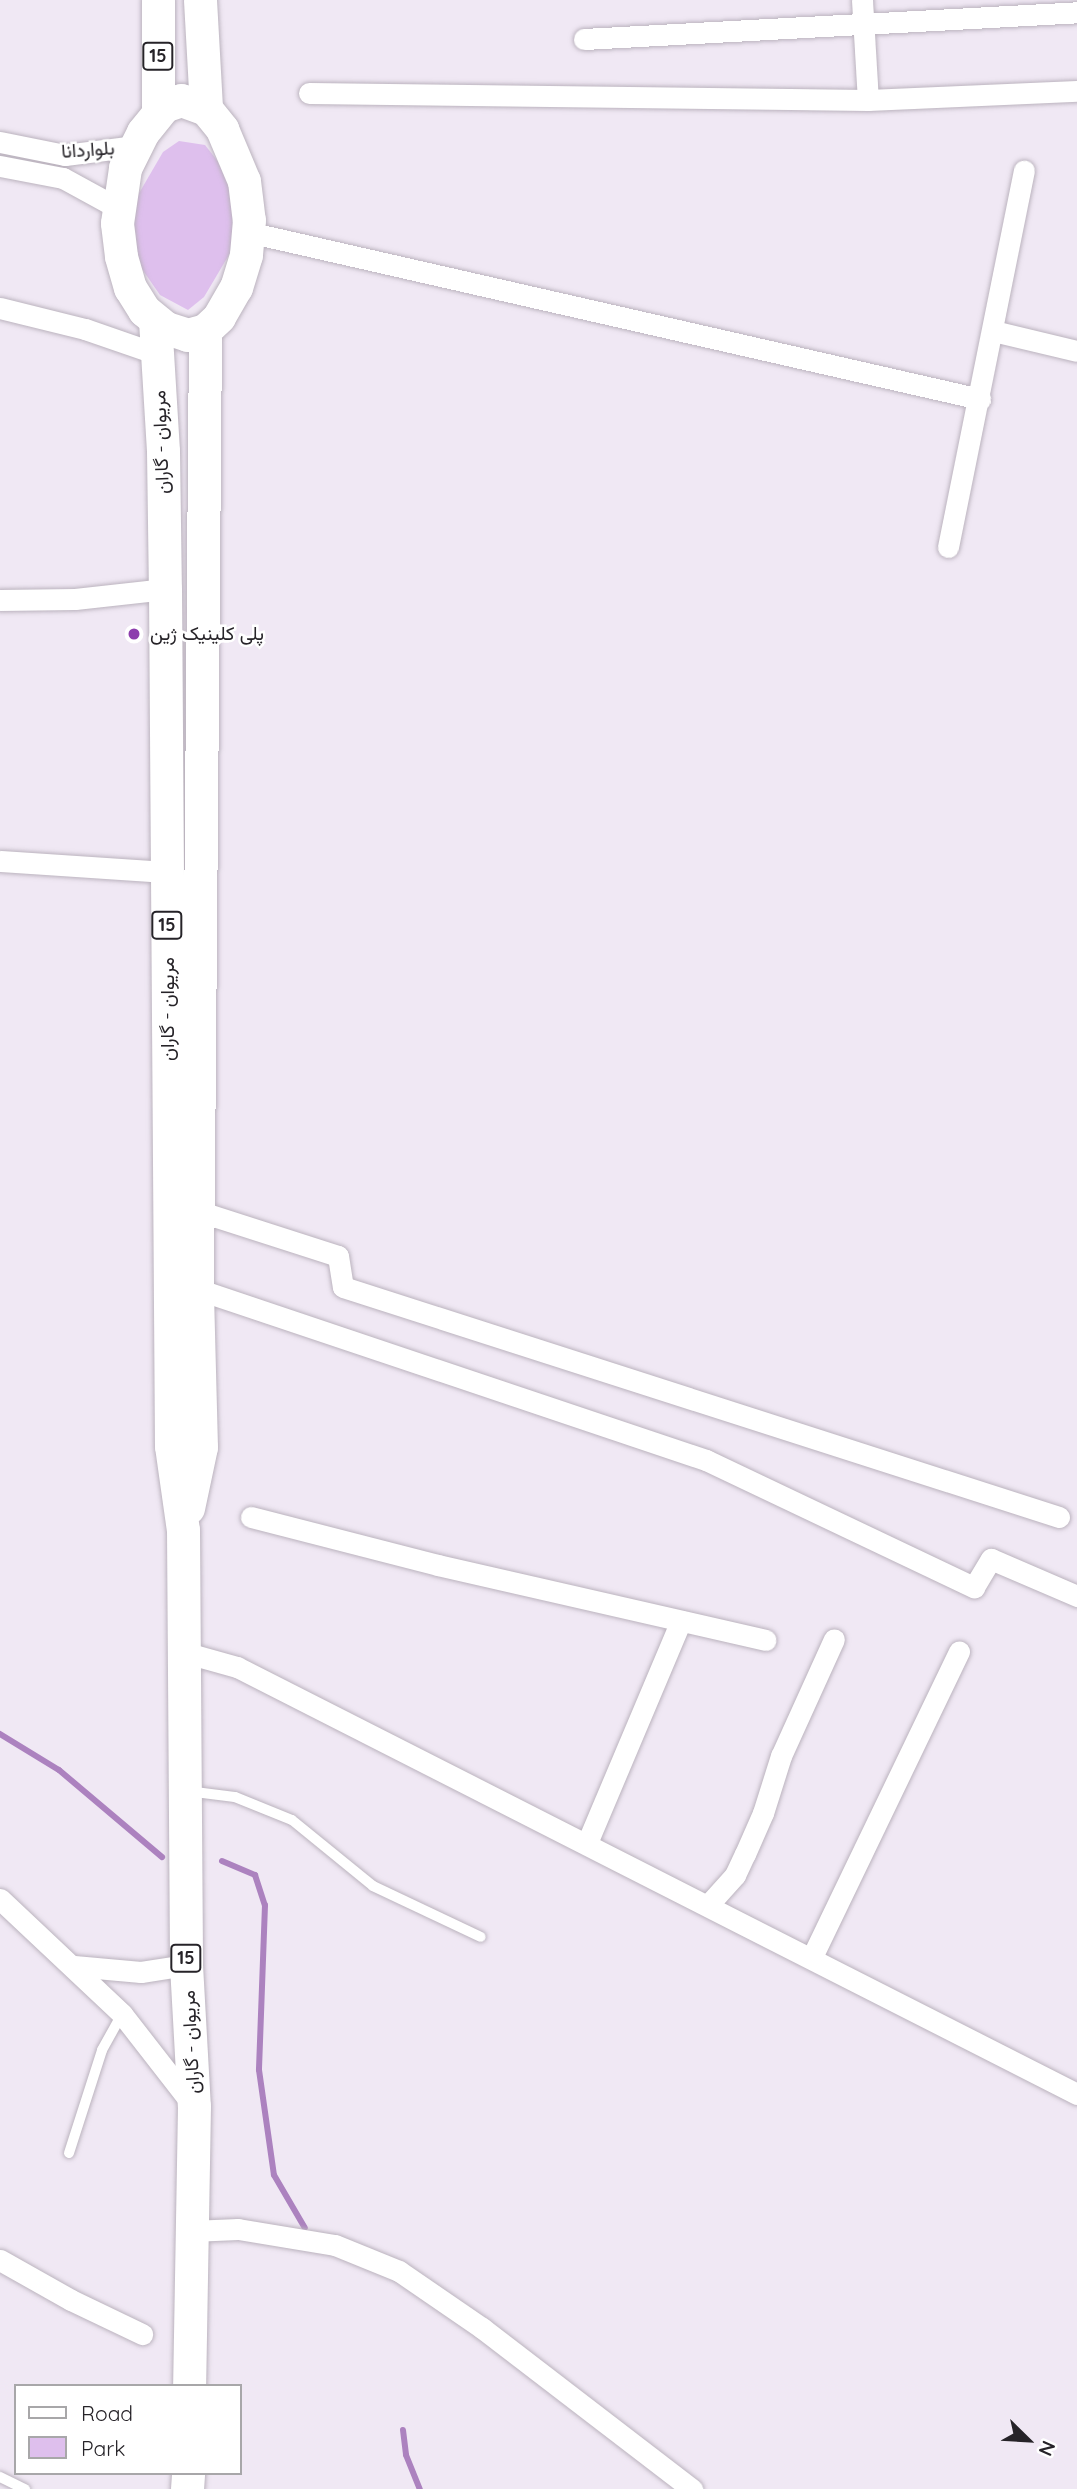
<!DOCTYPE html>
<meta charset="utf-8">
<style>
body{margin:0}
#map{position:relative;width:1077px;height:2489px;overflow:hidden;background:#f0e8f4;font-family:Quicksand,Vazirmatn,sans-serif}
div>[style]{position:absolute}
.green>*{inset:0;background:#debfed}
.stream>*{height:6px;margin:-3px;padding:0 3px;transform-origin:3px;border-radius:3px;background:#ac82bf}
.roads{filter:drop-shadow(0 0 2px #bbb3be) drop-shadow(0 0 2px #bbb3be)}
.service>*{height:10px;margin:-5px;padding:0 5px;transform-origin:5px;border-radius:5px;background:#fff}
.minor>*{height:21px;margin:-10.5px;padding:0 10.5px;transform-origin:10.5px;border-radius:10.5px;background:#fff}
.primary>*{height:33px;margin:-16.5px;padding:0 16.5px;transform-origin:16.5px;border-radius:16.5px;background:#fff}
.dots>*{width:19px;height:19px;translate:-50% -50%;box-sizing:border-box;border:4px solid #fff;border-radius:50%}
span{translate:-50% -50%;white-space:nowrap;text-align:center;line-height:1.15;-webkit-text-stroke:5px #fff;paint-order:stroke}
.shield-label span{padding:2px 5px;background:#fff;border:2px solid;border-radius:5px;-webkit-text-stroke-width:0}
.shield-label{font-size:18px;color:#262328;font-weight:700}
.street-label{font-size:19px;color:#262328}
.poi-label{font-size:19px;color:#262328}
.left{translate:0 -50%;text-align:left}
.legend{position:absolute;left:14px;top:2384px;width:228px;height:91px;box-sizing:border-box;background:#fff;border:2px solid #a8a7a9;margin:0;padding:9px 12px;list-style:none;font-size:21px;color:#262328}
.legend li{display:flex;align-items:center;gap:14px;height:35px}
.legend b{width:35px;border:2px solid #a8a7a9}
.north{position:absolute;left:993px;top:2405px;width:70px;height:70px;-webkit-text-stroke:5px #fff;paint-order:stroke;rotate:114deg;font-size:19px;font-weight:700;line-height:28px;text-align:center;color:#262328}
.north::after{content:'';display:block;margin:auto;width:24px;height:32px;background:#262328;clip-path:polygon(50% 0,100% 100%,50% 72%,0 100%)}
</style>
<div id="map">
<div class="green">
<div style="clip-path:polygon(179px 141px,205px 145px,231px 178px,236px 243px,204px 297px,188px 310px,160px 295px,133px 256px,131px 207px,163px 152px)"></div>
</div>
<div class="stream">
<div style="left:0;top:1734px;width:69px;rotate:31.4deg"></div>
<div style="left:59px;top:1770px;width:135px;rotate:40.2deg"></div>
<div style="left:222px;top:1861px;width:36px;rotate:23deg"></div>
<div style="left:255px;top:1875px;width:32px;rotate:72deg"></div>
<div style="left:265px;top:1905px;width:165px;rotate:92.1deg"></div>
<div style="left:259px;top:2070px;width:106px;rotate:81.9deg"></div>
<div style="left:274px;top:2175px;width:61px;rotate:59.7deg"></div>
<div style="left:403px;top:2430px;width:25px;rotate:83deg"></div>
<div style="left:406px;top:2455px;width:37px;rotate:68deg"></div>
</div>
<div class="roads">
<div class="service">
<div style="left:187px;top:1791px;width:48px;rotate:7.1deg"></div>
<div style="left:235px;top:1797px;width:61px;rotate:22deg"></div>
<div style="left:292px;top:1820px;width:104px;rotate:39.2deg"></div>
<div style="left:373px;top:1886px;width:119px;rotate:25.3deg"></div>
<div style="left:69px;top:2153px;width:108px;rotate:-72.2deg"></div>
<div style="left:102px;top:2050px;width:41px;rotate:-60.9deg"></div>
<div style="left:0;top:2477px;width:28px;rotate:26deg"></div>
</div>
<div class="minor">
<div style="left:862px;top:0;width:100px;rotate:86.6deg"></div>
<div style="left:584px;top:39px;width:494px;rotate:-3.1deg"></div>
<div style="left:309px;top:93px;width:559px;rotate:0.72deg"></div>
<div style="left:868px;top:100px;width:209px;rotate:-2.5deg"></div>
<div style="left:0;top:142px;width:66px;rotate:11.3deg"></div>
<div style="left:65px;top:155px;width:71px;rotate:-7.3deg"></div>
<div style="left:0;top:166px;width:64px;rotate:10.8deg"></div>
<div style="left:63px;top:178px;width:63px;rotate:28.6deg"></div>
<div style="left:248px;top:232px;width:751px;rotate:12.85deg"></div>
<div style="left:0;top:308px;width:88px;rotate:13.9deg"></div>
<div style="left:85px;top:329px;width:76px;rotate:19.1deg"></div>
<div style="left:993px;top:331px;width:86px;rotate:13.4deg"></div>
<div style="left:948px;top:547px;width:384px;rotate:-78.6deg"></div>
<div style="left:0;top:600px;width:75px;rotate:-0.8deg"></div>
<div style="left:75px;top:599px;width:91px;rotate:-6.3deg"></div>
<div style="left:0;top:861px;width:167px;rotate:3.8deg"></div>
<div style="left:198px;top:1211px;width:147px;rotate:17.8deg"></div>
<div style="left:338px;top:1256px;width:31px;rotate:81deg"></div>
<div style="left:343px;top:1287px;width:752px;rotate:17.81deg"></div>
<div style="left:197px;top:1289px;width:537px;rotate:18.57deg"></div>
<div style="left:706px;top:1460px;width:297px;rotate:25.4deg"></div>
<div style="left:974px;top:1587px;width:33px;rotate:-59deg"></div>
<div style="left:991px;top:1559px;width:94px;rotate:23.3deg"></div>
<div style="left:251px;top:1517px;width:193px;rotate:14.4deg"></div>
<div style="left:438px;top:1565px;width:336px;rotate:12.9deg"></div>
<div style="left:183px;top:1652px;width:56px;rotate:15.5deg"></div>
<div style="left:237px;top:1667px;width:942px;rotate:26.95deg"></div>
<div style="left:587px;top:1843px;width:241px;rotate:-67.1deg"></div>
<div style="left:0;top:1899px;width:168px;rotate:43.3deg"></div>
<div style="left:122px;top:2014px;width:114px;rotate:52.1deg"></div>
<div style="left:709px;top:1904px;width:39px;rotate:-48deg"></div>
<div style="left:735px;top:1875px;width:23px;rotate:-65deg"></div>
<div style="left:745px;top:1854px;width:45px;rotate:-66.3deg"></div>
<div style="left:763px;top:1813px;width:60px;rotate:-72.5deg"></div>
<div style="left:781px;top:1756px;width:128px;rotate:-65.6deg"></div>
<div style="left:812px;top:1957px;width:339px;rotate:-64.3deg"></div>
<div style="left:74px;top:1966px;width:67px;rotate:5.1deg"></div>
<div style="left:141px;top:1972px;width:46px;rotate:-8.8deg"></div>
<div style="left:191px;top:2231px;width:47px;rotate:-2.4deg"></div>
<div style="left:238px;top:2229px;width:98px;rotate:9.4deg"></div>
<div style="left:335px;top:2245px;width:69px;rotate:22.1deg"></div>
<div style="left:399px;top:2271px;width:101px;rotate:34.5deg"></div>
<div style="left:482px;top:2328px;width:265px;rotate:37.5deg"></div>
<div style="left:0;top:2260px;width:81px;rotate:29.4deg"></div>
<div style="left:71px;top:2300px;width:79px;rotate:25.6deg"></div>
</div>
<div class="primary">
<div style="left:200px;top:0;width:109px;rotate:86.8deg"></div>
<div style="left:181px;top:100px;width:27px;rotate:20deg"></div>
<div style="left:206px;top:109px;width:26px;rotate:51deg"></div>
<div style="left:222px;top:129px;width:56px;rotate:67.1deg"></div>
<div style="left:244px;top:181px;width:39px;rotate:83deg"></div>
<div style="left:249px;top:220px;width:35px;rotate:95deg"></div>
<div style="left:246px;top:255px;width:34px;rotate:107deg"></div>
<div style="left:236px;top:287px;width:34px;rotate:120deg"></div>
<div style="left:219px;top:317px;width:19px;rotate:137deg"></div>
<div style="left:205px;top:330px;width:18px;rotate:164deg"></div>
<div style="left:188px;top:335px;width:23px;rotate:-162deg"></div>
<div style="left:166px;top:328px;width:28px;rotate:-141deg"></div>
<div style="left:144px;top:310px;width:26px;rotate:-122deg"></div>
<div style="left:130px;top:288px;width:33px;rotate:-106deg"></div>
<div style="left:121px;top:256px;width:33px;rotate:-97deg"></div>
<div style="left:117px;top:223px;width:56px;rotate:-81.7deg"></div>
<div style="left:125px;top:168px;width:40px;rotate:-63.4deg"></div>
<div style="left:143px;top:132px;width:33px;rotate:-51deg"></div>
<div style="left:164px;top:106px;width:18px;rotate:-19deg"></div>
<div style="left:158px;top:112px;width:112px;rotate:-90deg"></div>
<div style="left:155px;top:320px;width:131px;rotate:86.5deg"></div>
<div style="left:163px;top:451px;width:138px;rotate:89.2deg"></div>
<div style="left:165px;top:589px;width:857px;rotate:89.6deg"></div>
<div style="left:171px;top:1446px;width:85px;rotate:81.9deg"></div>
<div style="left:183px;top:1530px;width:435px;rotate:89.6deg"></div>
<div style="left:186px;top:1965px;width:141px;rotate:86.8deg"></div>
<div style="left:194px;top:2106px;width:280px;rotate:91deg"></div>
<div style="left:188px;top:1508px;width:62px;rotate:-78deg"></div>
<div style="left:201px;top:1447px;width:158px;rotate:-91.5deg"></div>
<div style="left:197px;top:1289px;width:959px;rotate:-89.52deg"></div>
<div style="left:187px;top:2489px;width:16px;rotate:-86deg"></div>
</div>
</div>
<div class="dots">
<div style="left:134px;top:634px;background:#8d3dad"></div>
</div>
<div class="shield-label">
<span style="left:158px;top:56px">15</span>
<span style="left:167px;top:925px">15</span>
<span style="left:186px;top:1958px">15</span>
</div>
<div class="street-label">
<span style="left:88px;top:150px;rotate:-4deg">بلواردانا</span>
<span style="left:161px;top:442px;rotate:-92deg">مریوان - گاران</span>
<span style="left:168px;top:1009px;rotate:-90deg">مریوان - گاران</span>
<span style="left:191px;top:2042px;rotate:-93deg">مریوان - گاران</span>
</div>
<div class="poi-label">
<span class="left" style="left:150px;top:634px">پلی کلینیک ژین</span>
</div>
<ul class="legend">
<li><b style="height:9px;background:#fff"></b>Road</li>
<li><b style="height:19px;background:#debfed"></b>Park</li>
</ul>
<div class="north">N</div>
</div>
